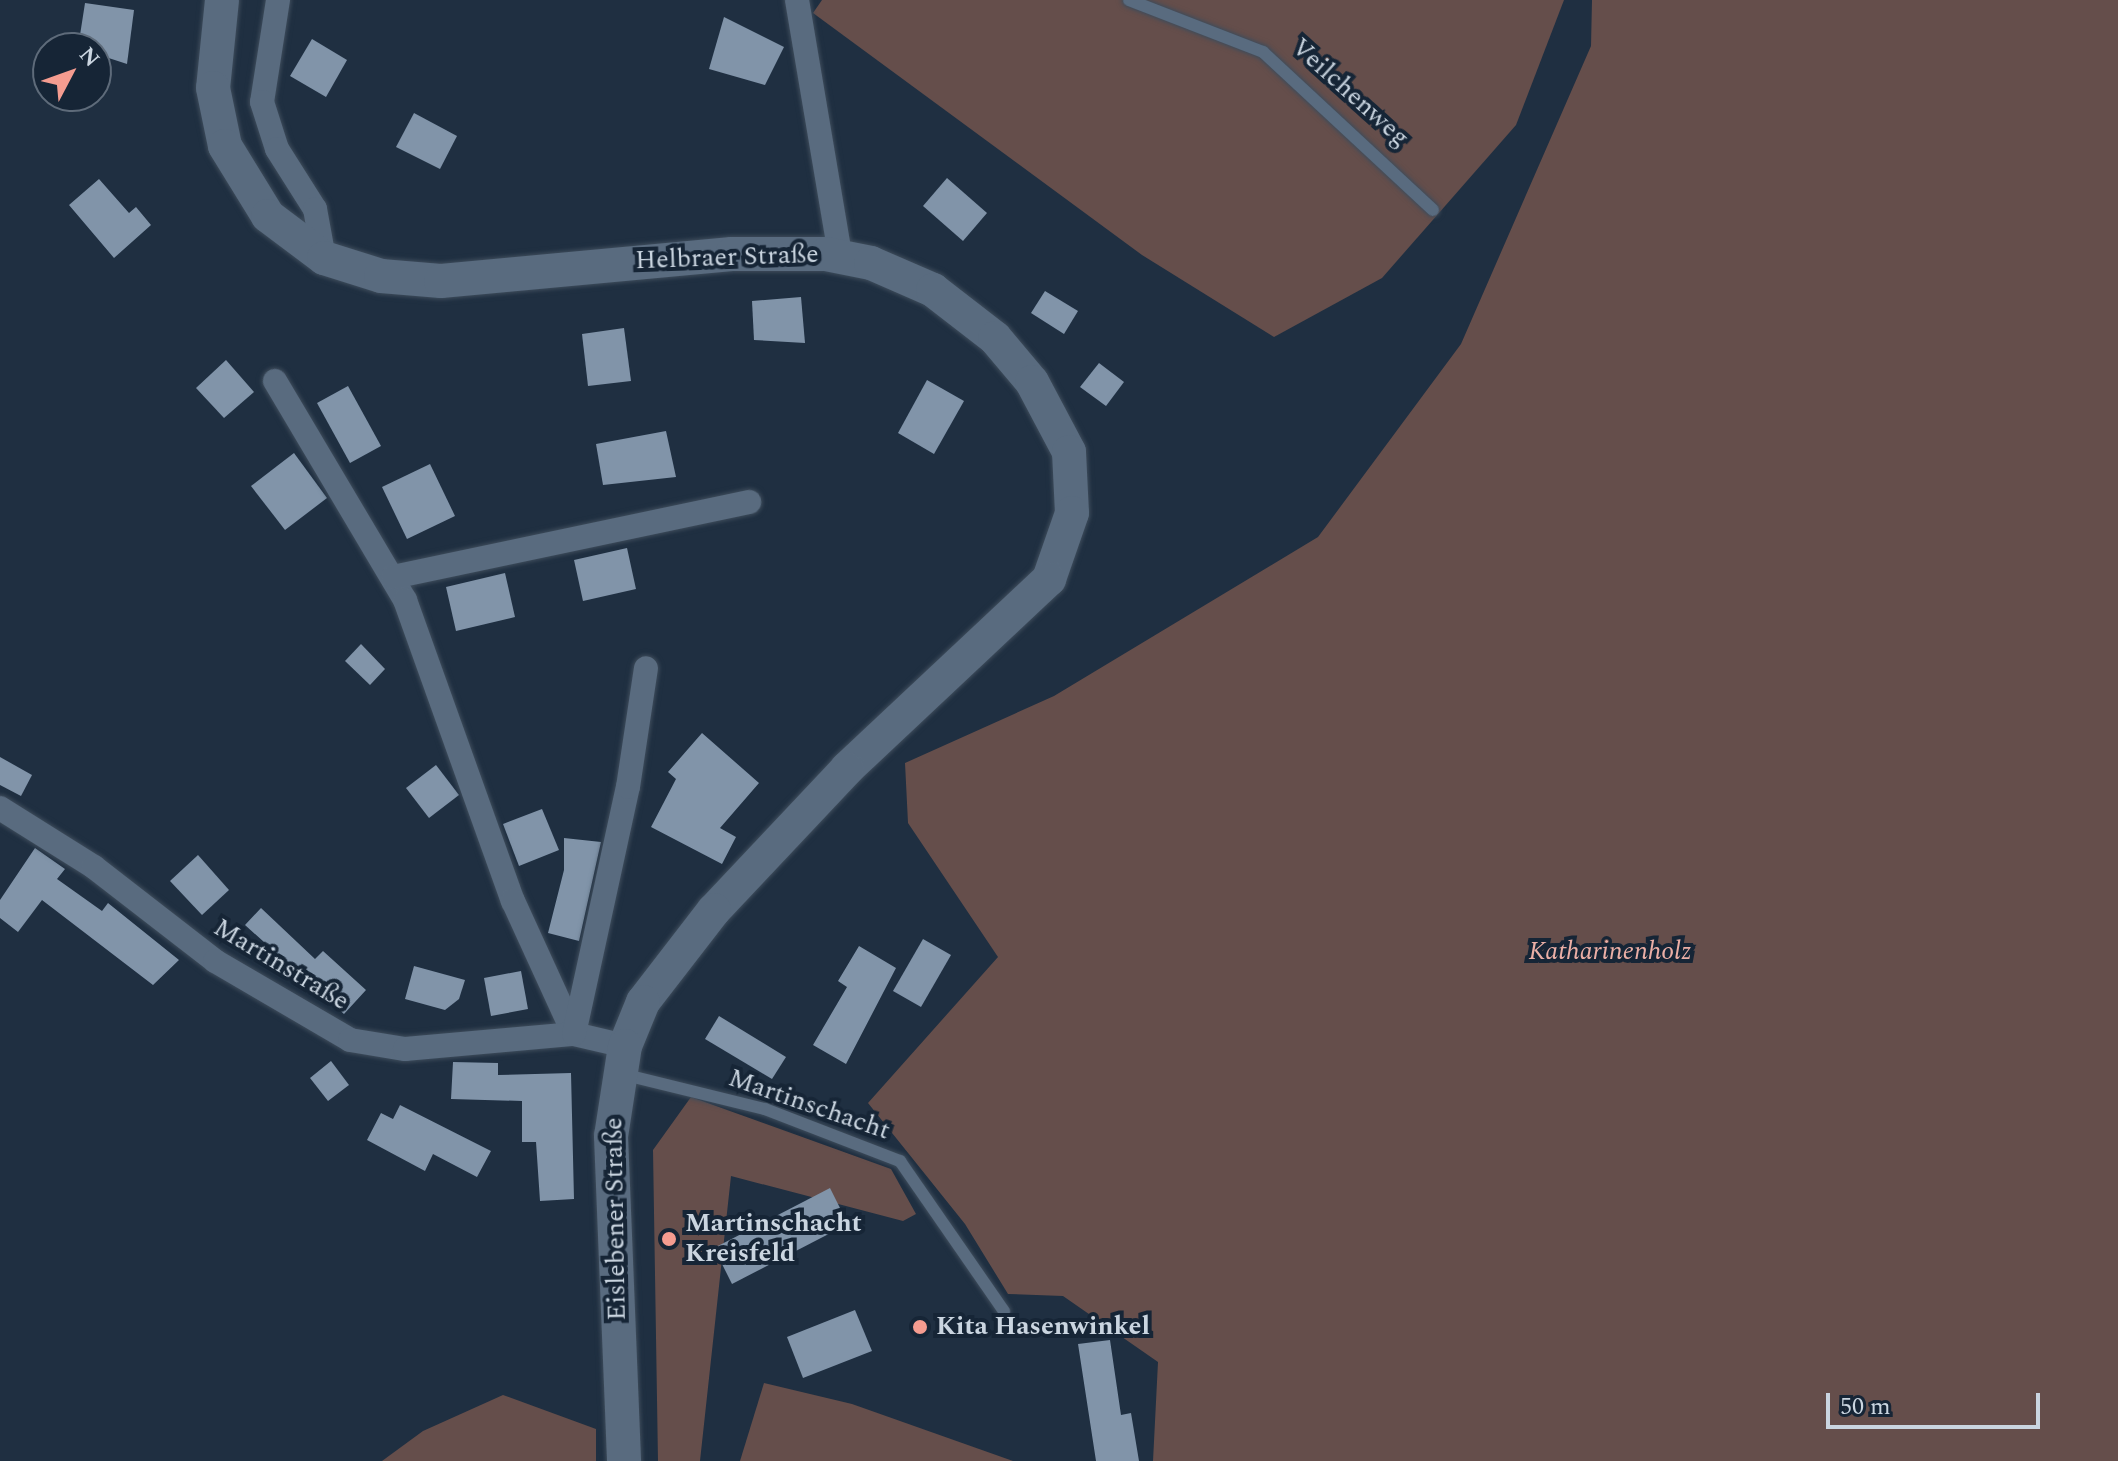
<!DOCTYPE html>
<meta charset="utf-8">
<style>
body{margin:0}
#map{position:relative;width:2118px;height:1461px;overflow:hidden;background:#1f2f41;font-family:Spectral,serif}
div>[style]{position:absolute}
.green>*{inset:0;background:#654e4b}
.building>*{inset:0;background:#8194a9}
.roads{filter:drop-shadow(0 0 2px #3e4c5b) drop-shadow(0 0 2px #3e4c5b)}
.lane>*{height:12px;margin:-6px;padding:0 6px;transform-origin:6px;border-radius:6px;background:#596b7f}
.street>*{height:24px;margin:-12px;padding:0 12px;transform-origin:12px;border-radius:12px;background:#596b7f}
.secondary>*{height:34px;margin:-17px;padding:0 17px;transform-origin:17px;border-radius:17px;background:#596b7f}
.dots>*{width:22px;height:22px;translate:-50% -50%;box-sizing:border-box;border:4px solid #162536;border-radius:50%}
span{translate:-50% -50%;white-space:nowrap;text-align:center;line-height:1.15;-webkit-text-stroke:8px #162536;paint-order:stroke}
.street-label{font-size:26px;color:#cad5e0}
.park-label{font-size:26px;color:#ebafa6;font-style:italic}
.poi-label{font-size:26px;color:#cad5e0;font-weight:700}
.left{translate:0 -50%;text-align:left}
.north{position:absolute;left:32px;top:32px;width:80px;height:80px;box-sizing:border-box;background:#162536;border:2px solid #5e6b7a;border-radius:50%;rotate:49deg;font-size:22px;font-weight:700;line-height:32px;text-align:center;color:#cad5e0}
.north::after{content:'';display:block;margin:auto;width:28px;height:36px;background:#f59c90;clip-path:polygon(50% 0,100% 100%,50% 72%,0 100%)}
.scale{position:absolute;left:1826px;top:1393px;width:214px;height:36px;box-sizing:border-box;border:4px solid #cad5e0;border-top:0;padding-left:10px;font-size:24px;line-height:28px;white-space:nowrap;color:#cad5e0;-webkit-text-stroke:6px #162536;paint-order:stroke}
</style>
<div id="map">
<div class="green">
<div style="clip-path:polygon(822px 0,1564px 0,1516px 125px,1382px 278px,1274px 337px,1142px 255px,813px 13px)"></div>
<div style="clip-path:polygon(1592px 0,2118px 0,2118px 1461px,1153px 1461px,1158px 1362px,1063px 1296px,1008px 1294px,965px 1224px,868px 1103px,998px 957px,908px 823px,905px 763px,1054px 696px,1318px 537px,1461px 344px,1591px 46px)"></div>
<div style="clip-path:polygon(691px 1097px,891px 1169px,916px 1214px,903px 1221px,731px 1176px,700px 1461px,658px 1461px,653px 1150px)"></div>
<div style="clip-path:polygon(764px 1383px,852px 1404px,1013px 1461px,740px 1461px)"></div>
<div style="clip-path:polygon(503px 1395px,596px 1429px,596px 1461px,382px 1461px,423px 1431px)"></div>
</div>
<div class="building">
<div style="clip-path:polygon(85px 3px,134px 10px,127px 64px,78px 48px)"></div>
<div style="clip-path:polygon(724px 17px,784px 47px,765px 85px,709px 69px)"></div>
<div style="clip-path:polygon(312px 39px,347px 60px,326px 97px,290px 76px)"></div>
<div style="clip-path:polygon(414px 113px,457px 136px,440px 169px,396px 147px)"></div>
<div style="clip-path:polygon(947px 178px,987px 213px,963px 241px,923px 206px)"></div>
<div style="clip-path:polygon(99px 179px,129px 213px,136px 207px,151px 225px,114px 258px,69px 205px)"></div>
<div style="clip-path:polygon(1045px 291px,1078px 311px,1064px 334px,1031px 313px)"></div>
<div style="clip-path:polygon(801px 297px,805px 343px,754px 340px,752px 301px)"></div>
<div style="clip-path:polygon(624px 328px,631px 381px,588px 386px,582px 334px)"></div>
<div style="clip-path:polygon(226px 360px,254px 392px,224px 418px,196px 388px)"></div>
<div style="clip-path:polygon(1099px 363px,1124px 382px,1106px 406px,1080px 387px)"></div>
<div style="clip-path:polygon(927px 380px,964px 401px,934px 454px,898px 433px)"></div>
<div style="clip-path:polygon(348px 386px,381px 446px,350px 463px,317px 403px)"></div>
<div style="clip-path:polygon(666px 431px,676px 477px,603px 485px,596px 444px)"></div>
<div style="clip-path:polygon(294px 453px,327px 498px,285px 530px,251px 486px)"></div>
<div style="clip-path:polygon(430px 464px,455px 516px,407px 539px,382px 487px)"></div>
<div style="clip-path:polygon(627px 548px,636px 589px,583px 601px,574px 560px)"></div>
<div style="clip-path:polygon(505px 573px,515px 617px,456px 631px,446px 587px)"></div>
<div style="clip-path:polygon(361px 644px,385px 669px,370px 685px,345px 661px)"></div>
<div style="clip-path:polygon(702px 733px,759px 783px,720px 828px,736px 837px,722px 864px,651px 827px,676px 779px,668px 772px)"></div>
<div style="clip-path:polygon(0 757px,32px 775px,21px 796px,0 785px)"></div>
<div style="clip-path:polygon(436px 765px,459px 795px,429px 818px,406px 788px)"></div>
<div style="clip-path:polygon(542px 809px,559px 850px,519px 866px,503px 824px)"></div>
<div style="clip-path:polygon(564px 838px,601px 842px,579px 941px,548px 933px,564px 870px)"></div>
<div style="clip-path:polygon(35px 848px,65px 869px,57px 879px,102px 911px,108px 903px,179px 960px,153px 985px,42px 900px,18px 932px,0 918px,0 900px)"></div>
<div style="clip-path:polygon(198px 855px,229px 890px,202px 915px,170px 881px)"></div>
<div style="clip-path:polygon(261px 908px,315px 959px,323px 951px,366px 990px,344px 1014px,245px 925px)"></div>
<div style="clip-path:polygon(923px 939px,951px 955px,921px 1007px,893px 991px)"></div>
<div style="clip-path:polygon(859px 946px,896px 968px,846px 1064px,813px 1045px,847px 987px,838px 981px)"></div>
<div style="clip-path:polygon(414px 966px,465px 980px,459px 999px,445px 1010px,405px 999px)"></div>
<div style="clip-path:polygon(521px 971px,528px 1009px,491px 1016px,484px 978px)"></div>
<div style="clip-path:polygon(719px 1016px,786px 1057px,772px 1079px,705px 1039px)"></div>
<div style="clip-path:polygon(331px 1061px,349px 1085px,328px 1101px,310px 1078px)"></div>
<div style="clip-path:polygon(453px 1062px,498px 1063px,498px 1075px,571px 1073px,574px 1199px,540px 1201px,536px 1142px,522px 1142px,522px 1101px,451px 1099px)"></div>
<div style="clip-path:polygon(400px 1105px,491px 1151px,477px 1177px,433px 1154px,425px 1171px,367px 1140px,381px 1113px,393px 1119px)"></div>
<div style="clip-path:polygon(830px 1188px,848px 1224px,732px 1284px,714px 1248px)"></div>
<div style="clip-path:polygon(855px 1310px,872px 1351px,803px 1378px,787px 1337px)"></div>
<div style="clip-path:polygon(1110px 1340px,1121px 1415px,1131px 1413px,1139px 1461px,1096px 1461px,1078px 1344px)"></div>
</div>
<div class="roads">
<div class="lane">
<div style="left:1129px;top:0;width:144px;rotate:21.2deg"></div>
<div style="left:1263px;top:52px;width:232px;rotate:42.9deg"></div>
<div style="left:622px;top:1074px;width:147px;rotate:13.8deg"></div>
<div style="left:765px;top:1109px;width:145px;rotate:21.1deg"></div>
<div style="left:900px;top:1161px;width:183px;rotate:55.3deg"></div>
</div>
<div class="street">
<div style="left:278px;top:0;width:103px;rotate:98.9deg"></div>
<div style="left:262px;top:102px;width:49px;rotate:72.3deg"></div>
<div style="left:277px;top:149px;width:71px;rotate:57.7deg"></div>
<div style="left:315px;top:209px;width:50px;rotate:79.6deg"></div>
<div style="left:797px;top:0;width:259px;rotate:80.4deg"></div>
<div style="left:275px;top:381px;width:255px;rotate:59.3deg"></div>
<div style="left:405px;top:600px;width:320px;rotate:70.3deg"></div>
<div style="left:513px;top:901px;width:146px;rotate:65.4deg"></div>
<div style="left:393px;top:577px;width:364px;rotate:-11.9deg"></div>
<div style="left:0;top:808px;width:111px;rotate:32.1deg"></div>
<div style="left:94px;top:867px;width:153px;rotate:37.8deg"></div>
<div style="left:215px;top:961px;width:156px;rotate:30.3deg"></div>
<div style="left:350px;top:1040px;width:56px;rotate:9.3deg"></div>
<div style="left:405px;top:1049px;width:170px;rotate:-5.1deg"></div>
<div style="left:574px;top:1034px;width:52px;rotate:13.2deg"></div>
<div style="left:574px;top:1034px;width:253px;rotate:-77.7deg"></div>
<div style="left:628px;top:787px;width:120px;rotate:-81.4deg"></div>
</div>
<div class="secondary">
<div style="left:222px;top:0;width:88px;rotate:95.8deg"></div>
<div style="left:213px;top:88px;width:59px;rotate:78.3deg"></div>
<div style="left:225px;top:146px;width:82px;rotate:58.4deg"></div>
<div style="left:268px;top:216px;width:70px;rotate:36.9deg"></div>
<div style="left:324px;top:258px;width:60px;rotate:17.5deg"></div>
<div style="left:381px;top:276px;width:60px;rotate:4.8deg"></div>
<div style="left:441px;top:281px;width:292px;rotate:-5.3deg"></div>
<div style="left:732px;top:254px;width:94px"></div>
<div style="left:826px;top:254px;width:46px;rotate:11.3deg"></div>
<div style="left:871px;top:263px;width:68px;rotate:23.5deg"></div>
<div style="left:933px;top:290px;width:78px;rotate:37.7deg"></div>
<div style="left:995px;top:338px;width:57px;rotate:49.9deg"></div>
<div style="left:1032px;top:382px;width:79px;rotate:62.1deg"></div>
<div style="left:1069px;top:452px;width:61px;rotate:87.2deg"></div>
<div style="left:1072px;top:513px;width:70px;rotate:109.2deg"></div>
<div style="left:1049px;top:579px;width:277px;rotate:136.8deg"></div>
<div style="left:847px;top:769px;width:194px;rotate:133.3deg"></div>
<div style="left:714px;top:910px;width:116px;rotate:127.7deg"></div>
<div style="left:643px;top:1002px;width:48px;rotate:112.2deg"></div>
<div style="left:625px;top:1046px;width:91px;rotate:98.8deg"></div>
<div style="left:611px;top:1136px;width:325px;rotate:87.7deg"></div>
</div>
</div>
<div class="dots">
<div style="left:669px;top:1239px;background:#f59c90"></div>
<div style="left:920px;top:1327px;background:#f59c90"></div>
</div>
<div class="street-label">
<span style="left:1350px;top:93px;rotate:42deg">Veilchenweg</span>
<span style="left:727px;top:258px;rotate:-2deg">Helbraer Straße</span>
<span style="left:281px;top:965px;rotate:31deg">Martinstraße</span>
<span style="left:809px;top:1105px;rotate:19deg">Martinschacht</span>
<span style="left:616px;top:1219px;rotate:-91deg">Eislebener Straße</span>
</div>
<div class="park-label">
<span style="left:1610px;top:952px">Katharinenholz</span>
</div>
<div class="poi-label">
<span class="left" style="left:685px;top:1239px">Martinschacht<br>Kreisfeld</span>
<span class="left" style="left:936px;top:1327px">Kita Hasenwinkel</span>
</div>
<div class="north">N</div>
<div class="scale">50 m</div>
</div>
